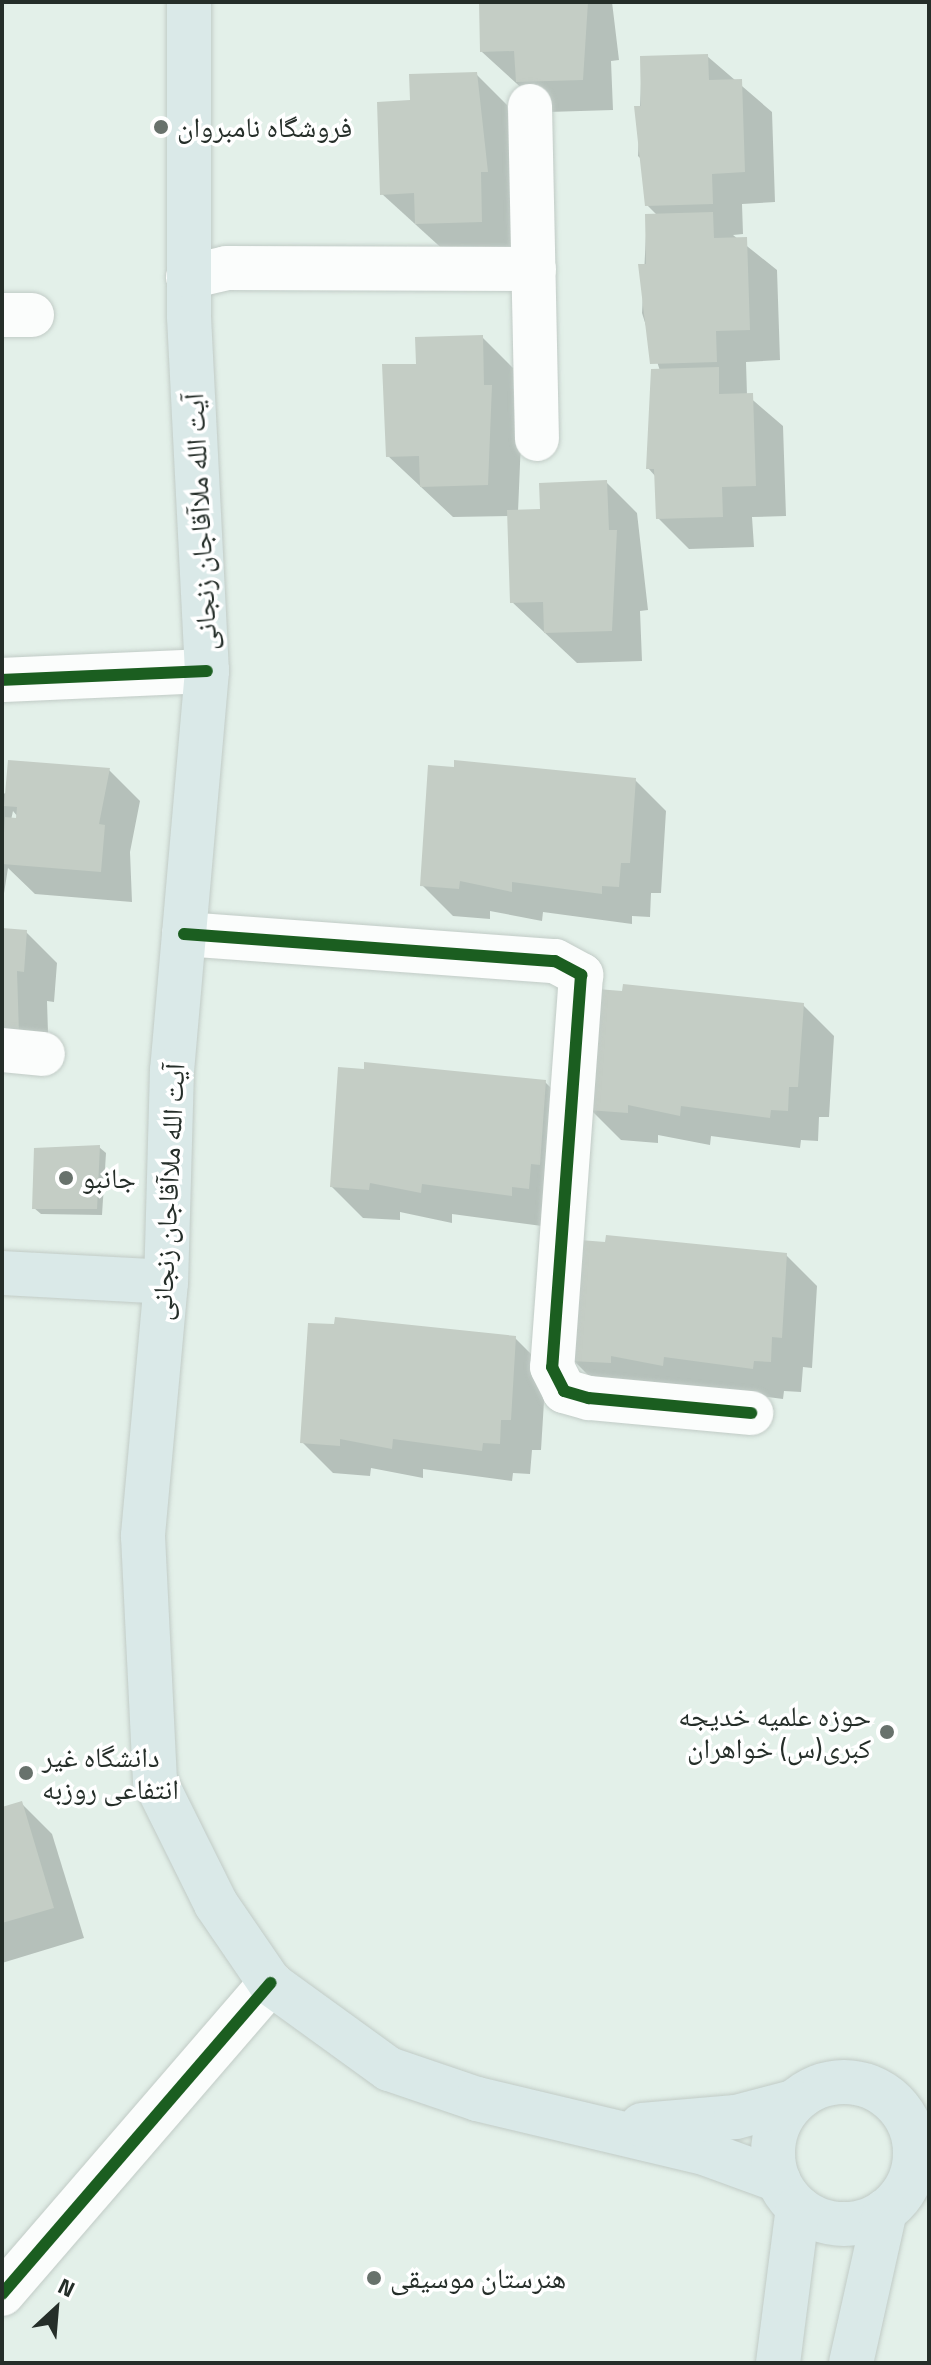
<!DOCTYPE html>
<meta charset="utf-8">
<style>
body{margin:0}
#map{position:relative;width:931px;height:2365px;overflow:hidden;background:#e3f0e9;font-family:"Titillium Web","Noto Naskh Arabic",sans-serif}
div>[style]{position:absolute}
.shadow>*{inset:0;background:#0003}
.building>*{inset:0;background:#c4cdc5}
.roads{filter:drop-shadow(0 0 2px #c1cbc6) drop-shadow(0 0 2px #c1cbc6)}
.minor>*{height:44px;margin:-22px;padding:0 22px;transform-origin:22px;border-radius:22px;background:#fbfdfc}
.major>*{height:44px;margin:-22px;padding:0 22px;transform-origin:22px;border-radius:22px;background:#dae9e8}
.major>.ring{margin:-22px;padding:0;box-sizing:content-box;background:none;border:44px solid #dae9e8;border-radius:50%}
.cycleway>*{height:12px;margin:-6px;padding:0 6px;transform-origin:6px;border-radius:6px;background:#1b5e20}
.dots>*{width:22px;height:22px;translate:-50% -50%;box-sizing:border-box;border:4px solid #fff;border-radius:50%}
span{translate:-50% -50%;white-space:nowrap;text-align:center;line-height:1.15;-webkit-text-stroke:7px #fff;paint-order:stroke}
.poi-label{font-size:28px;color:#252e29}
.left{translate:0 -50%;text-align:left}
.right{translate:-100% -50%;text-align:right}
.street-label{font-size:28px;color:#252e29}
.frame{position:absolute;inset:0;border:4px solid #252e29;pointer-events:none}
.north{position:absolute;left:16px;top:2269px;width:80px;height:80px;-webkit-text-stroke:6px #fff;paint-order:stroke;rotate:26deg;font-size:22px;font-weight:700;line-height:32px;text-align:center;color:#252e29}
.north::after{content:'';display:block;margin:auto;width:28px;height:36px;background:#252e29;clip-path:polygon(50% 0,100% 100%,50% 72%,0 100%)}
</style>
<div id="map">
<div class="shadow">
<div style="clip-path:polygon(481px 2px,612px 2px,619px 60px,611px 61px,613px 110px,548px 112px,482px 52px)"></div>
<div style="clip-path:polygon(707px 56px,772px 112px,775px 202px,742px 204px,743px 234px,733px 235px,777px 270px,780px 360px,746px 362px,747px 395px,783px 426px,786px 516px,752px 517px,754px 547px,689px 549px,658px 518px,656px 477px,648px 468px,660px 371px,642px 313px,647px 215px,657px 215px,647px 205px,646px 164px,638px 156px,642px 58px)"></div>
<div style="clip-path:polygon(476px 74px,507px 105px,518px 202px,512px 252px,448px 254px,382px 194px)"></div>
<div style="clip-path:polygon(482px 337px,513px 368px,514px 409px,522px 417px,518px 512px,542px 511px,606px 482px,637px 513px,648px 610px,640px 611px,642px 661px,577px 663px,512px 602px,509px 516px,453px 517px,388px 456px,418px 366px)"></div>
<div style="clip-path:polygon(evenodd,109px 770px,140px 801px,130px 852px,132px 902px,35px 894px,8px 868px,2px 906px,2px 794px,109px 770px,13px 811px,18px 817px,17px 820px,11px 820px,13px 811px)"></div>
<div style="clip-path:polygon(635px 780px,666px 811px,661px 893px,651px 893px,650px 917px,632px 916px,632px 924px,543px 912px,542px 921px,490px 911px,490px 919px,453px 916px,422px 885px)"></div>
<div style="clip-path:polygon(2px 930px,26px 932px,57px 963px,54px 1002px,47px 1001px,49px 1064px,2px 1060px)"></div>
<div style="clip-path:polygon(803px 1005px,834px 1036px,829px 1117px,819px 1117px,818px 1141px,801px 1140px,800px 1148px,711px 1136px,710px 1145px,658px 1135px,658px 1143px,621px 1140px,590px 1109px)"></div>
<div style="clip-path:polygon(545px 1082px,576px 1113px,542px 1226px,452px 1214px,452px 1223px,400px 1212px,400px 1220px,363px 1218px,332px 1187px)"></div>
<div style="clip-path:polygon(99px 1147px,106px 1153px,102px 1215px,41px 1214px,34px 1208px)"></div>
<div style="clip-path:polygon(607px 1244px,786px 1255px,817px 1286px,812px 1368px,803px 1367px,801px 1392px,784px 1391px,783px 1399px,694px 1387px,604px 1391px,573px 1360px)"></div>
<div style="clip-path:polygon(515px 1338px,546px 1369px,541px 1450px,532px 1450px,530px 1474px,513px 1473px,512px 1481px,423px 1469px,423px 1478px,371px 1468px,370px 1476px,333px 1473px,302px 1442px)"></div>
<div style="clip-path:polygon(21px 1803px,52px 1834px,84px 1938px,2px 1963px,2px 1809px)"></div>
</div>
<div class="building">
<div style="clip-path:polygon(479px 2px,588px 2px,583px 80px,516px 82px,514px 51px,480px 52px)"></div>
<div style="clip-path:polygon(708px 54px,709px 80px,742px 79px,745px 172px,712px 174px,713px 204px,645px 206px,634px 106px,641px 106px,640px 56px)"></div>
<div style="clip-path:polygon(477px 72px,488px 172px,481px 172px,482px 222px,415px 224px,414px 193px,380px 195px,377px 102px,410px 100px,409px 74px)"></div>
<div style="clip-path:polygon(713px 212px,714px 238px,747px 237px,750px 330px,716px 331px,717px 362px,650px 364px,638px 264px,646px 264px,645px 214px)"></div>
<div style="clip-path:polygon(483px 335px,484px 385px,492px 385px,488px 485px,420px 487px,419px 456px,386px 457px,382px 364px,416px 364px,415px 337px)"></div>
<div style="clip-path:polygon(719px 367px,719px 394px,753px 393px,756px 486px,722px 487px,723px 517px,656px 519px,654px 469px,646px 469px,651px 369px)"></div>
<div style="clip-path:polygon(607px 480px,609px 530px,617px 530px,612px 631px,544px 633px,543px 602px,510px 603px,507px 510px,540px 509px,539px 483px)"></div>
<div style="clip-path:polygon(8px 760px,110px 768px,99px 824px,105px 825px,101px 872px,2px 864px,5px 817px,16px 818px,17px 807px,4px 806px)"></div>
<div style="clip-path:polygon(454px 760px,636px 778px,630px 863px,621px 863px,619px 887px,602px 886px,602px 894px,512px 882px,512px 892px,460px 881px,459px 889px,420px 886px,428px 765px,454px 767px)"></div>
<div style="clip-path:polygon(2px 928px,27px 930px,24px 972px,17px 971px,19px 1034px,2px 1032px)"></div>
<div style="clip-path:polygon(623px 984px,804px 1003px,798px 1087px,789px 1087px,788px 1111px,771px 1110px,770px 1118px,681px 1106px,680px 1116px,628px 1105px,628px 1113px,588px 1110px,597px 989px,622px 991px)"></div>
<div style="clip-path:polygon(364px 1062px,546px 1080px,540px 1165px,531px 1164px,529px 1189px,512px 1187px,512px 1196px,422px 1184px,421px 1193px,370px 1183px,369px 1190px,330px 1187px,338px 1067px,364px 1069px)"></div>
<div style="clip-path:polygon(100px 1145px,97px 1209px,32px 1209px,34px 1148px)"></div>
<div style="clip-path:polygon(606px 1235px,787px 1253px,782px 1338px,772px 1337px,771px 1362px,754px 1361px,753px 1369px,664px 1357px,663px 1366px,611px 1356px,611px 1363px,571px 1361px,580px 1240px,605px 1242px)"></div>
<div style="clip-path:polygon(335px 1317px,516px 1336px,511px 1420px,501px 1420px,500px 1444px,483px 1443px,482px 1451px,393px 1439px,392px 1449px,340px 1439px,340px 1446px,300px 1443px,308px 1323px,334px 1324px)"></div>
<div style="clip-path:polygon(22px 1801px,54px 1908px,2px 1923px,2px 1807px)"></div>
</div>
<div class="roads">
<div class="minor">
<div style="left:530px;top:106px;width:333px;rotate:88.8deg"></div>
<div style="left:188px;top:277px;width:39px;rotate:-13deg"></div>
<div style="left:226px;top:268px;width:308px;rotate:0.2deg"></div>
<div style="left:2px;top:315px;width:30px"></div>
<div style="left:2px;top:680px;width:205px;rotate:-2.5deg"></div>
<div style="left:184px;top:934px;width:372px;rotate:4.2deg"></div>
<div style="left:555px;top:961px;width:30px;rotate:28deg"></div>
<div style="left:581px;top:975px;width:393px;rotate:94.2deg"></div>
<div style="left:552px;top:1367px;width:27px;rotate:63deg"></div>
<div style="left:564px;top:1391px;width:26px;rotate:16deg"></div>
<div style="left:589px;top:1398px;width:163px;rotate:5.3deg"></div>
<div style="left:2px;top:1050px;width:41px;rotate:5.6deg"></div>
<div style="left:2px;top:2294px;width:411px;rotate:-49.2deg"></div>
</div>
<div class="major">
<div style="left:189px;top:2px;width:315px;rotate:90deg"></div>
<div style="left:189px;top:317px;width:354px;rotate:87.1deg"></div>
<div style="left:207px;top:671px;width:401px;rotate:95deg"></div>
<div style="left:172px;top:1070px;width:212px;rotate:91.6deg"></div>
<div style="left:166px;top:1282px;width:255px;rotate:95.2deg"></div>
<div style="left:143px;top:1536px;width:245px;rotate:87.2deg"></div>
<div style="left:155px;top:1781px;width:137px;rotate:63.6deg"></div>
<div style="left:216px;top:1904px;width:96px;rotate:55.6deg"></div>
<div style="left:270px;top:1983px;width:147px;rotate:35.9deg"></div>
<div style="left:389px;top:2069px;width:93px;rotate:18.8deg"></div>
<div style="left:477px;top:2099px;width:236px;rotate:13.4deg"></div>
<div style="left:707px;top:2154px;width:76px;rotate:20.1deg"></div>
<div style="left:2px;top:1273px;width:164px;rotate:3.1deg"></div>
<div class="ring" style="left:773px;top:2082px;width:98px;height:98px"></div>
<div style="left:642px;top:2125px;width:94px;rotate:-4.9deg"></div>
<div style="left:736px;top:2117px;width:59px;rotate:-14.7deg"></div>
<div style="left:778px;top:2363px;width:157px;rotate:-82.7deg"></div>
<div style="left:851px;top:2363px;width:156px;rotate:-77.4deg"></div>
</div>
</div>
<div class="cycleway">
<div style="left:2px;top:680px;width:205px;rotate:-2.5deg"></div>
<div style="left:184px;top:934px;width:372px;rotate:4.2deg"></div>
<div style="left:555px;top:961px;width:30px;rotate:28deg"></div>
<div style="left:581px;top:975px;width:393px;rotate:94.2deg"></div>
<div style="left:552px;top:1367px;width:27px;rotate:63deg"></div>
<div style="left:564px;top:1391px;width:26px;rotate:16deg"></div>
<div style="left:589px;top:1398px;width:163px;rotate:5.3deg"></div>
<div style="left:2px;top:2294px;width:411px;rotate:-49.2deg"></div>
</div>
<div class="dots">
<div style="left:161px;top:127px;background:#68726c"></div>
<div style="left:66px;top:1178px;background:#68726c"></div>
<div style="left:887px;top:1732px;background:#68726c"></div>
<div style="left:26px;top:1773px;background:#68726c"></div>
<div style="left:374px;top:2278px;background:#68726c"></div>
</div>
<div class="poi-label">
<span class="left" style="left:177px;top:127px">فروشگاه نامبروان</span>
<span class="left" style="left:82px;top:1178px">جانبو</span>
<span class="right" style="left:871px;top:1732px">حوزه علمیه خدیجه<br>کبری(س) خواهران</span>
<span class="left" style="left:42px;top:1773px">دانشگاه غیر<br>انتفاعی روزبه</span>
<span class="left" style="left:390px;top:2278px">هنرستان موسیقی</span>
</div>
<div class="street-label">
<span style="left:200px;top:522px;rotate:-93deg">آیت الله ملاآقاجان زنجانی</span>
<span style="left:168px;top:1192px;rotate:-87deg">آیت الله ملاآقاجان زنجانی</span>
</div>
<div class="frame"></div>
<div class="north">N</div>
</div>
